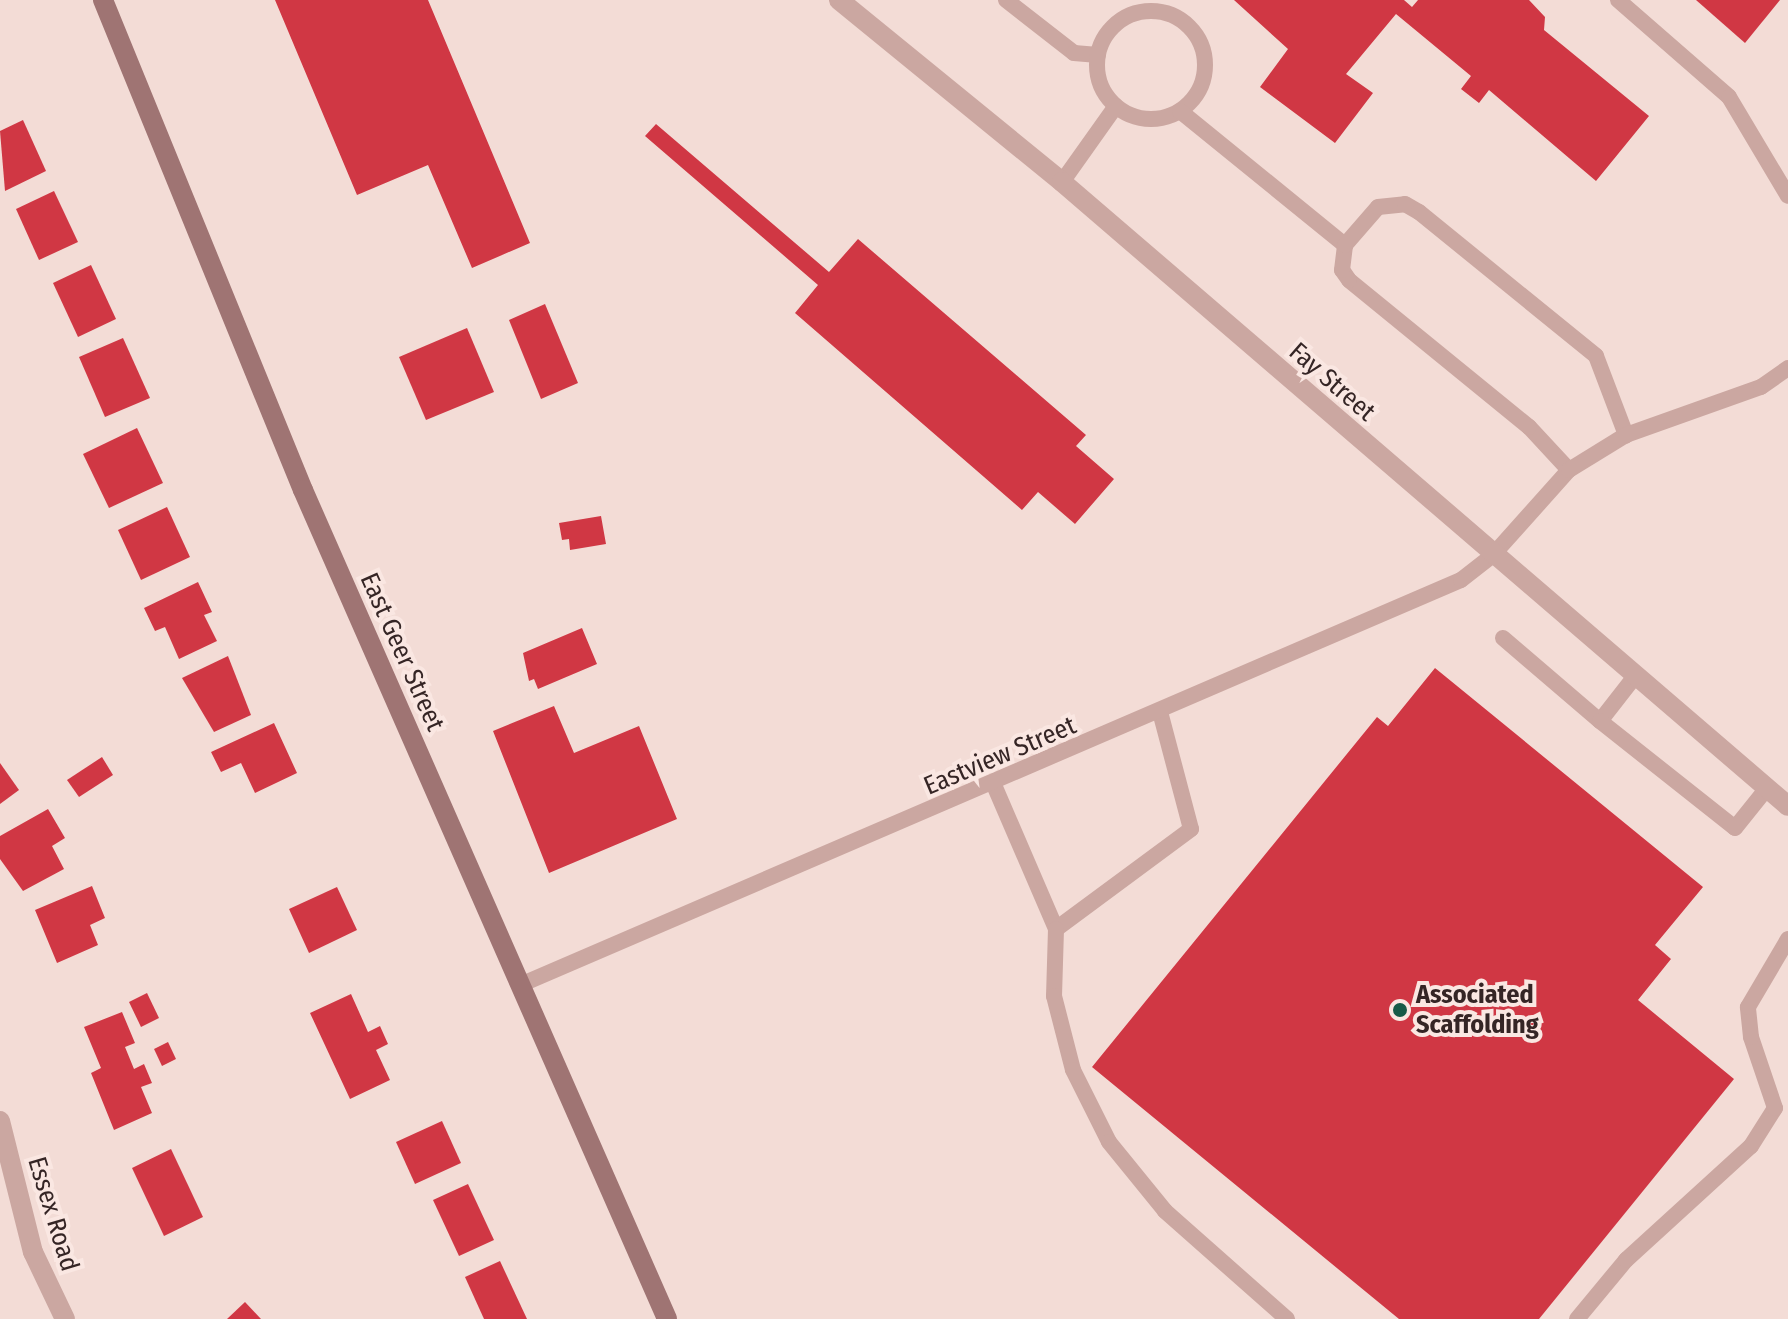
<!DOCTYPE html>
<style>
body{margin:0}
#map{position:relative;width:1788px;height:1319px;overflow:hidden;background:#f3dcd6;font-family:"Fira Sans Condensed",sans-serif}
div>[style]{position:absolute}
.building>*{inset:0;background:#d03744}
.lane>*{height:16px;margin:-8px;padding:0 8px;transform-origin:8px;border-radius:8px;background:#cba7a1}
.lane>.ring{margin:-8px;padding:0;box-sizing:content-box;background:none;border:16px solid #cba7a1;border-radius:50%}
.street>*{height:20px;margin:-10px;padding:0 10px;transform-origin:10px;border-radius:10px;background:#cba7a1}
.secondary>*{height:20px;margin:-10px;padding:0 10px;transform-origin:10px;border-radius:10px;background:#9f7473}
.dots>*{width:22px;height:22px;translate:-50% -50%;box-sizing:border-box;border:4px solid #fae7e2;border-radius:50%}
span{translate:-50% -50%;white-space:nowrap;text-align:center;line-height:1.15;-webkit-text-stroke:8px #fae7e2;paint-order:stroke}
.street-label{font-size:26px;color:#352525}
.poi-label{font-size:26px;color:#352525;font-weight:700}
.left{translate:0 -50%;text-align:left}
</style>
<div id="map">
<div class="building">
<div style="clip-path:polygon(275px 0,428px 0,530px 243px,472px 268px,428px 165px,357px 195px)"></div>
<div style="clip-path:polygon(1234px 0,1404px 0,1412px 7px,1418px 0,1529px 0,1545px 17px,1544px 30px,1649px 116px,1596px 181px,1489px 90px,1479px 103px,1461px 89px,1471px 76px,1396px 14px,1346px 74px,1373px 93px,1335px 143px,1260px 87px,1288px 49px)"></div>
<div style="clip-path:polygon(1696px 0,1780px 0,1745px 43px)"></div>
<div style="clip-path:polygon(23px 120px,46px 171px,5px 191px,0 131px)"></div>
<div style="clip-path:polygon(656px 124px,829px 272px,858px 239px,1086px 435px,1076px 446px,1114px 479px,1075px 524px,1038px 492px,1022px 510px,795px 313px,818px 285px,645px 136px)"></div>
<div style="clip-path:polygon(54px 191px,78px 242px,39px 260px,16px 209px)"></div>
<div style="clip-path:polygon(91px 265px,116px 319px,78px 337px,53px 283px)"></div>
<div style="clip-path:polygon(545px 304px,578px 383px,541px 399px,509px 320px)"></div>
<div style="clip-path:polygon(467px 328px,494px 392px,426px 420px,399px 357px)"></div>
<div style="clip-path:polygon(123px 338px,150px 398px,105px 417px,79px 357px)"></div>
<div style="clip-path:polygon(137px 428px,163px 483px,109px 508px,83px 454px)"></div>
<div style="clip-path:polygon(167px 507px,190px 557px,141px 580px,118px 530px)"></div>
<div style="clip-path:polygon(601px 516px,606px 544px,570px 550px,569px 539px,562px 540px,559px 523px)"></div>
<div style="clip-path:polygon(198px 582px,212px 612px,204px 615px,217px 641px,179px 659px,165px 627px,155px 631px,144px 608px)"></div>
<div style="clip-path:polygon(582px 628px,597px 664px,538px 689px,534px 679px,529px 681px,523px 653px)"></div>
<div style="clip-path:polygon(228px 656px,251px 715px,214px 732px,182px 678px)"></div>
<div style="clip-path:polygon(1435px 668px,1703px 887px,1655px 945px,1671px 959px,1638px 1000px,1734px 1079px,1539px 1319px,1399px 1319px,1092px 1067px,1377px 717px,1388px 726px)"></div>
<div style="clip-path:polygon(554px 706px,574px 753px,639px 726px,677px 819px,549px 873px,493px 731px)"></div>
<div style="clip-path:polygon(274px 723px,297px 773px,255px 793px,241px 763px,221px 772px,211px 752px)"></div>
<div style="clip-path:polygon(102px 757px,113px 775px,79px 797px,67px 780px)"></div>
<div style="clip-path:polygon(0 763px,19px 790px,0 804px)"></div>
<div style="clip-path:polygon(48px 809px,65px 838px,52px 846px,64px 869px,23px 891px,0 859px,0 836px)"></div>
<div style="clip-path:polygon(92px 886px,105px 918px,90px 925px,98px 945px,57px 963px,35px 910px)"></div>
<div style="clip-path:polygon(337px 887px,357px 930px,309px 953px,289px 909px)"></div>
<div style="clip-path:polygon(147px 993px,159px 1018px,141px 1027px,129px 1002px)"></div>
<div style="clip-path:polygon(351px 994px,368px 1032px,380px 1026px,388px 1044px,376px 1050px,390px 1080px,350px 1099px,310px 1013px)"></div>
<div style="clip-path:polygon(122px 1012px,135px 1043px,125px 1047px,134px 1069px,144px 1064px,152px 1083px,141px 1087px,152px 1113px,114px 1130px,91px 1073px,101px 1068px,84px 1027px)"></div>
<div style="clip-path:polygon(168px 1042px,176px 1059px,162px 1066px,154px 1049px)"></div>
<div style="clip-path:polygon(442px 1121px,461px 1163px,415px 1184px,396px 1142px)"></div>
<div style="clip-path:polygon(171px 1149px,203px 1217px,164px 1236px,132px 1168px)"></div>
<div style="clip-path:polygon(468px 1184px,494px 1240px,459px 1256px,433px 1200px)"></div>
<div style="clip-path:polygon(500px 1261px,527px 1319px,484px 1319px,465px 1277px)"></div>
<div style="clip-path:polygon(245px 1302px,261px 1319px,227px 1319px)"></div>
</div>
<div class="lane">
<div style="left:1006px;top:0;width:86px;rotate:37.9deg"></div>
<div style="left:1074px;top:53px;width:24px;rotate:5deg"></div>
<div style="left:1618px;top:0;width:147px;rotate:41.1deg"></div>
<div style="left:1729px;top:97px;width:115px;rotate:59.2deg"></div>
<div class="ring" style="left:1097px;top:11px;width:92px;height:92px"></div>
<div style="left:1180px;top:111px;width:213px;rotate:39.1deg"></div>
<div style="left:1062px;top:182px;width:93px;rotate:-54.6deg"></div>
<div style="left:1569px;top:470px;width:59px;rotate:-132.9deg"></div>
<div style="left:1529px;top:427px;width:232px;rotate:-140.8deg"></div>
<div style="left:1349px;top:280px;width:12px;rotate:-125deg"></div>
<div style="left:1342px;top:270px;width:25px;rotate:-83deg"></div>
<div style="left:1345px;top:245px;width:50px;rotate:-49deg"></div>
<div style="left:1378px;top:207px;width:27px;rotate:-6deg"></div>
<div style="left:1405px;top:204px;width:16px;rotate:30deg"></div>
<div style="left:1419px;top:212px;width:228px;rotate:39.1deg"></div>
<div style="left:1596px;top:356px;width:85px;rotate:69.2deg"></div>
<div style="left:1503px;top:638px;width:128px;rotate:40.6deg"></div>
<div style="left:1636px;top:675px;width:58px;rotate:128deg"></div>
<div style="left:1600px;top:721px;width:172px;rotate:38.4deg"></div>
<div style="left:1735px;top:828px;width:51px;rotate:-51.3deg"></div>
<div style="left:994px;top:785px;width:157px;rotate:66.7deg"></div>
<div style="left:1056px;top:929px;width:168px;rotate:-36.5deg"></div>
<div style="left:1191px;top:829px;width:121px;rotate:-104.8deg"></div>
<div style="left:1056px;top:929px;width:67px;rotate:91.7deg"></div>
<div style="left:1054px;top:996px;width:76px;rotate:75.6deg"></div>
<div style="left:1073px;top:1070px;width:80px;rotate:63.4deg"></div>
<div style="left:1109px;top:1142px;width:89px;rotate:50.9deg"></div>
<div style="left:1165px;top:1211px;width:163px;rotate:41.5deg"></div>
<div style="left:520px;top:985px;width:1024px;rotate:-23.29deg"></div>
<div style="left:1461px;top:580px;width:39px;rotate:-38deg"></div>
<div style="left:1492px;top:556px;width:115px;rotate:-48.2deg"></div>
<div style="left:1569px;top:470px;width:67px;rotate:-31.6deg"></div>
<div style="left:1626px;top:435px;width:143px;rotate:-19.6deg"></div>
<div style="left:1761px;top:387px;width:33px;rotate:-35deg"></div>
<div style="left:1577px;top:1319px;width:77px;rotate:-50.3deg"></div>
<div style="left:1626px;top:1260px;width:169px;rotate:-42.4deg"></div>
<div style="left:1751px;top:1146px;width:45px;rotate:-57.7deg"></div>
<div style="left:1775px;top:1108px;width:75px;rotate:-108.7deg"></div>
<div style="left:1751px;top:1037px;width:30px;rotate:-96deg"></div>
<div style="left:1748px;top:1007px;width:79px;rotate:-59.5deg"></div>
</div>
<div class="street">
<div style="left:839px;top:0;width:288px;rotate:39.2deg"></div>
<div style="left:1062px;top:182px;width:957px;rotate:40.68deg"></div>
<div style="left:0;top:1121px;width:135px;rotate:75.9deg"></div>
<div style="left:33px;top:1252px;width:74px;rotate:64.5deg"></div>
</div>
<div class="secondary">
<div style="left:103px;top:0;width:529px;rotate:67.8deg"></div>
<div style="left:303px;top:490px;width:905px;rotate:66.29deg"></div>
</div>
<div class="dots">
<div style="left:1400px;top:1010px;background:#175a48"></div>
</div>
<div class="street-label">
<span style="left:1332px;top:382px;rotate:41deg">Fay Street</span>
<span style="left:402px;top:652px;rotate:66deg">East Geer Street</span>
<span style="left:1000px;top:756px;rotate:-23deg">Eastview Street</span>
<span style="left:53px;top:1214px;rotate:73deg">Essex Road</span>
</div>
<div class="poi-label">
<span class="left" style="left:1416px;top:1010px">Associated<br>Scaffolding</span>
</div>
</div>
